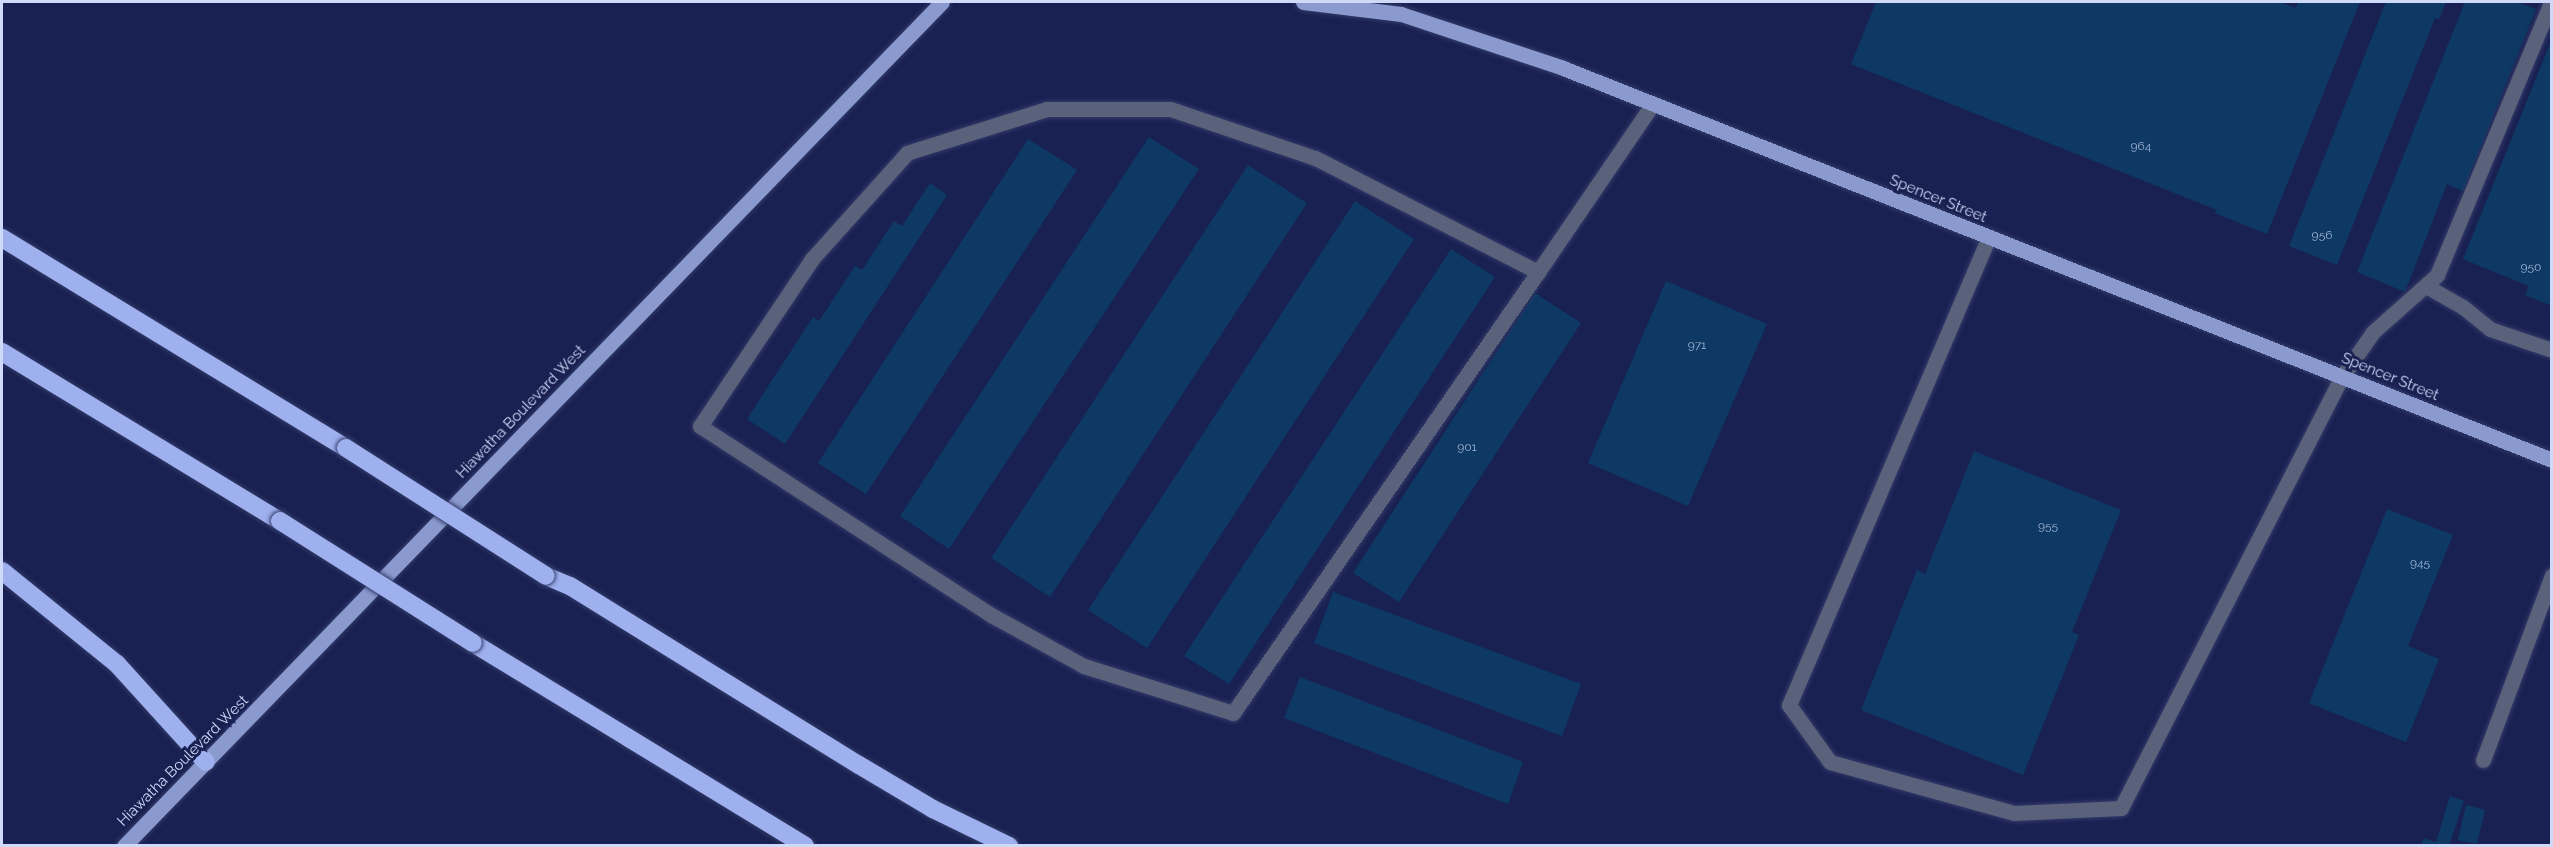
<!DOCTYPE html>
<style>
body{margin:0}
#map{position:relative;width:2553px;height:847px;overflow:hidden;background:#192152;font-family:Raleway,sans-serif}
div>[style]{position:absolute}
.building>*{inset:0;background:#0d3964}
.roads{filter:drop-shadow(0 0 2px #323b69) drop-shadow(0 0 2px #323b69)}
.minor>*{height:15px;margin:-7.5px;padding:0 7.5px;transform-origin:7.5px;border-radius:7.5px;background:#5a617a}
.major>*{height:15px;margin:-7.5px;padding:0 7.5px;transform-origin:7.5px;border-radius:7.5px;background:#8b9ace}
.highway>*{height:18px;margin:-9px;padding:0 9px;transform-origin:9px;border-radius:9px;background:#9fb0ef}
.bridges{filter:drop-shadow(0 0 2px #323b69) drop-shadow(0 0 2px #323b69)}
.highway-bridge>*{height:18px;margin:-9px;padding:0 9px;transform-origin:9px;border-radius:9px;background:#9fb0ef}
span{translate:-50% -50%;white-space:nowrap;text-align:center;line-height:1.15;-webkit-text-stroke:6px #192152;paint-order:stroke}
.number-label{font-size:12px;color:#9eb1d3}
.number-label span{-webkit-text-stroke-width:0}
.street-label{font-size:15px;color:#cfd9f8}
.frame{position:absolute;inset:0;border:3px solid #cfd9f8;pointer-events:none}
</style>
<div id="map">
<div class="building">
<div style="clip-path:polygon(1876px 2px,2280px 2px,2296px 8px,2298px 2px,2360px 2px,2267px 234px,2215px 213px,2217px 210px,1851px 64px)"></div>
<div style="clip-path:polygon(2386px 2px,2446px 2px,2439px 19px,2435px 18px,2337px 265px,2289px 246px)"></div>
<div style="clip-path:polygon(2465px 2px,2517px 2px,2536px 9px,2463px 191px,2447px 184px,2405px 292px,2357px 272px)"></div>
<div style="clip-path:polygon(2551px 41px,2552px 41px,2552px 306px,2525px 295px,2529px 286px,2463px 259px)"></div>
<div style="clip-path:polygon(1149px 137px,1199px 169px,949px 549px,900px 516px)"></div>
<div style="clip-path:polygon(1028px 139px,1077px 170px,866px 494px,818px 463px)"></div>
<div style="clip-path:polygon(1248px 165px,1307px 203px,1050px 597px,991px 558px)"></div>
<div style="clip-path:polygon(930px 183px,947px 195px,785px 444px,747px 419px,813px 317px,819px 321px,855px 266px,862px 270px,894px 221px,902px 226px)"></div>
<div style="clip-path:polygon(1355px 201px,1414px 239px,1147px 648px,1088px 610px)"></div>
<div style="clip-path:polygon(1451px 249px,1495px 277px,1229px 684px,1184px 656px)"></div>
<div style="clip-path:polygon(1666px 281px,1767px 324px,1688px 506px,1588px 463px)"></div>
<div style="clip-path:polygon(1535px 293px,1581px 323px,1399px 602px,1353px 573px)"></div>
<div style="clip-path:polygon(1974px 451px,2121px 510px,2072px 632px,2079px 635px,2023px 775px,1861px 710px,1917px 570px,1925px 574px)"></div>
<div style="clip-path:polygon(2387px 509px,2453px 535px,2408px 646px,2439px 659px,2406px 742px,2309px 703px)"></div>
<div style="clip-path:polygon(1333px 592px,1581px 684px,1562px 736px,1314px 643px)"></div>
<div style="clip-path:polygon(1300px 677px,1523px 762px,1508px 804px,1284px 718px)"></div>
<div style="clip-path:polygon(2450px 796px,2464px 801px,2449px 846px,2421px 846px,2424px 838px,2436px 842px)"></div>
<div style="clip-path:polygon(2466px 805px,2485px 810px,2477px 844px,2458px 840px)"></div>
</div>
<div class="roads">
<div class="minor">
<div style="left:1988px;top:239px;width:507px;rotate:113.12deg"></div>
<div style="left:1789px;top:705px;width:70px;rotate:54.3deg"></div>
<div style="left:1830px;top:762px;width:191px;rotate:15.5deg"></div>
<div style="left:2014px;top:813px;width:107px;rotate:-2.7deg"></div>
<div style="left:2121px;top:808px;width:483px;rotate:-62.9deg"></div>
<div style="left:2341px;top:378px;width:56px;rotate:-55.2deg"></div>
<div style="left:2373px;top:332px;width:86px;rotate:-41.7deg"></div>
<div style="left:2437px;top:275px;width:296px;rotate:-67.3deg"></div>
<div style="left:1538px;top:272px;width:250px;rotate:-152.9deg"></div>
<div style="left:1315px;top:158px;width:153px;rotate:-161.3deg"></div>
<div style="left:1170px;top:109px;width:123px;rotate:180deg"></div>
<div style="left:1047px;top:109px;width:147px;rotate:162.6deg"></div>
<div style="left:907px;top:153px;width:142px;rotate:131.9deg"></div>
<div style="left:812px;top:259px;width:201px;rotate:123.8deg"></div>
<div style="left:700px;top:426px;width:349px;rotate:33deg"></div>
<div style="left:993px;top:616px;width:104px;rotate:28.8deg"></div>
<div style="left:1084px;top:666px;width:156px;rotate:17.5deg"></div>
<div style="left:1233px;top:713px;width:536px;rotate:-55.33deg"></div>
<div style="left:1538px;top:272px;width:202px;rotate:-55.7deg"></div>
<div style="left:2426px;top:286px;width:43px;rotate:29.6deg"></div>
<div style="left:2463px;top:307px;width:35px;rotate:39deg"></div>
<div style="left:2490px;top:329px;width:65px;rotate:18.7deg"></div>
<div style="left:2483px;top:760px;width:197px;rotate:-69.5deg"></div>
</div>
<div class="major">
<div style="left:1303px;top:2px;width:99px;rotate:7deg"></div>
<div style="left:1401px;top:14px;width:171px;rotate:18.4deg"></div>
<div style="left:1563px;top:68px;width:1064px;rotate:21.62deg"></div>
<div style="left:124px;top:846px;width:1175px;rotate:-45.9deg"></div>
</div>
<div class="highway">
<div style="left:2px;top:238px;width:403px;rotate:31.4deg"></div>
<div style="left:2px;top:352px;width:325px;rotate:31.3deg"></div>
<div style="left:2px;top:571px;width:148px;rotate:39deg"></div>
<div style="left:117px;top:664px;width:132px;rotate:47.8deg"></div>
<div style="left:546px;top:576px;width:26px;rotate:23deg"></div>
<div style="left:570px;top:586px;width:340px;rotate:31.8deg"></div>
<div style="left:859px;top:765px;width:86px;rotate:30.7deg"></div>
<div style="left:933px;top:809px;width:85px;rotate:26deg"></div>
<div style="left:473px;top:643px;width:389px;rotate:31.4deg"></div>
</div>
</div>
<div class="bridges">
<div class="highway-bridge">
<div style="left:346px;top:448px;width:237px;rotate:32.6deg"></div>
<div style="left:280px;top:521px;width:228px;rotate:32.3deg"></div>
</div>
</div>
<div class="number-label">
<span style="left:2141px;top:147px">964</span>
<span style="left:2322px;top:236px">956</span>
<span style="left:2531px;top:268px">950</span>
<span style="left:1697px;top:346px">971</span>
<span style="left:1467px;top:448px">901</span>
<span style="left:2048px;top:527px">955</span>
<span style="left:2420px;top:564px">945</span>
</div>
<div class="street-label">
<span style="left:1938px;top:199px;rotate:22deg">Spencer Street</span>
<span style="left:2390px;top:377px;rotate:22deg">Spencer Street</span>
<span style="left:521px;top:412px;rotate:-46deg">Hiawatha Boulevard West</span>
<span style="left:183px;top:761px;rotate:-45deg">Hiawatha Boulevard West</span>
</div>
<div class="frame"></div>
</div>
